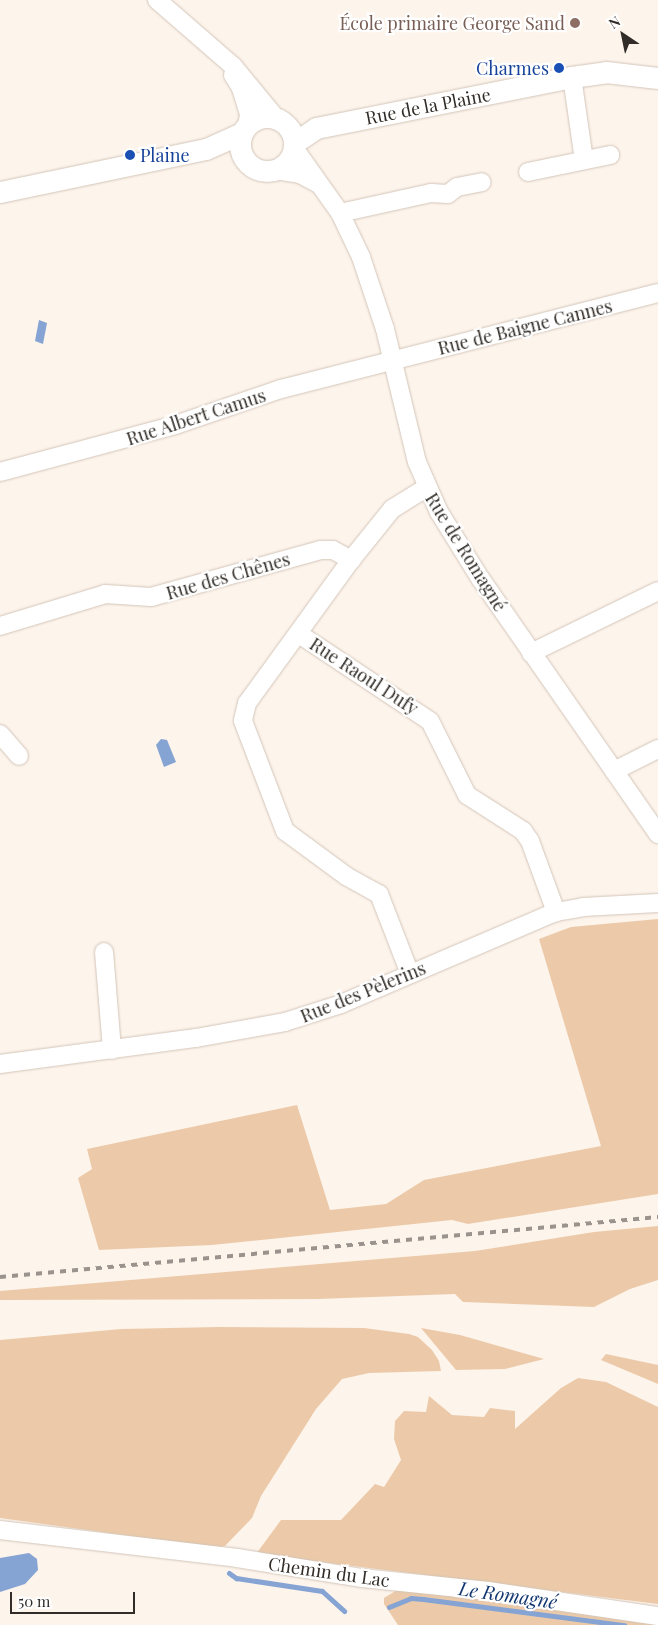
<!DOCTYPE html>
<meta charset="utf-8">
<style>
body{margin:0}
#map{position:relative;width:658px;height:1625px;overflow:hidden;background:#fdf4ec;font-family:"Playfair Display",serif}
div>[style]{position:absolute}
.green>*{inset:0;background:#eccaa9}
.water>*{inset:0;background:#85a3d3}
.stream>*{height:5px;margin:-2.5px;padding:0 2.5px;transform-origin:2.5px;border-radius:2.5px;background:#85a3d3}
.roads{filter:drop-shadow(0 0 1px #d3c5b8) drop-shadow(0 0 1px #d3c5b8)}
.minor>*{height:18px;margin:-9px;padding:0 9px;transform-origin:9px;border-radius:9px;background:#fff}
.tertiary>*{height:21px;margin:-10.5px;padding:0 10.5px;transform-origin:10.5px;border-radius:10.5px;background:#fff}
.tertiary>.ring{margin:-10.5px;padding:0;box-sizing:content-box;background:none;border:21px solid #fff;border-radius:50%}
.rail>*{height:4px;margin-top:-2px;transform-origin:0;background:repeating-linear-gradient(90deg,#9a938d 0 6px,transparent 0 12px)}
.dots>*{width:14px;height:14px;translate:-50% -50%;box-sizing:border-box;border:2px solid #fff;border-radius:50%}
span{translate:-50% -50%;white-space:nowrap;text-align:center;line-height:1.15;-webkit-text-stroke:4.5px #fff;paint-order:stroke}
.education-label{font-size:18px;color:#785e54}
.right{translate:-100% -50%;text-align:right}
.transit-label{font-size:18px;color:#164399}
.left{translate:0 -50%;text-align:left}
.street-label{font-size:18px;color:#312c27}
.water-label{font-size:19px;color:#123770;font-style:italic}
.north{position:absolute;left:598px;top:10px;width:50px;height:50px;-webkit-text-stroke:4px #fff;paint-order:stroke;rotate:326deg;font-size:14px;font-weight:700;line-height:20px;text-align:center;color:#312c27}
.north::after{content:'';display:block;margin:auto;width:18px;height:22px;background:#312c27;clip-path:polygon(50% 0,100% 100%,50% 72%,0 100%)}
.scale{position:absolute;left:10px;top:1592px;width:125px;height:22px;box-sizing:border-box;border:2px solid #312c27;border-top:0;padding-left:6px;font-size:15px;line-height:18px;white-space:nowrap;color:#312c27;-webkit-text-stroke:4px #fff;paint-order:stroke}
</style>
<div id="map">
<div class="green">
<div style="clip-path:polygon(658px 919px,658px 1194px,468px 1224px,452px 1220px,212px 1245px,99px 1250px,78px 1178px,92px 1169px,87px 1149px,297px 1105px,330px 1210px,386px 1204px,424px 1180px,601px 1146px,539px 939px,571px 927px)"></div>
<div style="clip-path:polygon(658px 1226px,658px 1280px,630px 1289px,594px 1307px,463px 1302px,455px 1294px,318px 1299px,0 1300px,0 1291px,475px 1251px,594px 1232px)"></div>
<div style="clip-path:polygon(219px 1327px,364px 1328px,409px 1334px,418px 1337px,432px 1350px,439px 1361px,441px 1371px,369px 1373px,342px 1379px,316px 1409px,261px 1496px,252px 1518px,225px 1546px,217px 1548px,0 1518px,0 1340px,121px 1329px)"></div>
<div style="clip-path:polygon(421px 1328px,460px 1335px,544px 1359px,505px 1369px,456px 1370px)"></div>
<div style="clip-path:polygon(606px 1354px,658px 1365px,658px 1384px,601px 1360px)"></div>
<div style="clip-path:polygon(578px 1378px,606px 1382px,658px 1407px,658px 1604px,256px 1554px,281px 1520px,341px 1520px,375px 1484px,384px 1487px,401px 1460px,394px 1439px,395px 1421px,404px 1411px,426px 1412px,429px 1396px,452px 1415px,484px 1417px,490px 1408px,515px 1411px,515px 1429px,561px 1388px)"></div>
<div style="clip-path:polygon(402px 1587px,658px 1623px,658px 1625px,398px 1625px,384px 1604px,384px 1598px)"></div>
</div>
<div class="water">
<div style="clip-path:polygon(39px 320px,47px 323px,43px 344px,35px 341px)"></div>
<div style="clip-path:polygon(161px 739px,167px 740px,176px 762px,164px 767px,156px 745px)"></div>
<div style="clip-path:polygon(29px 1553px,37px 1559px,38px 1570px,25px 1584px,0 1592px,0 1558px)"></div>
</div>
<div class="stream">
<div style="left:229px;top:1573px;width:9px;rotate:36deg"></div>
<div style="left:236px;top:1578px;width:87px;rotate:8.6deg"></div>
<div style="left:322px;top:1591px;width:30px;rotate:42deg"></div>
<div style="left:389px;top:1607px;width:24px;rotate:-22deg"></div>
<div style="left:411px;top:1598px;width:12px;rotate:5deg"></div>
<div style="left:423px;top:1599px;width:203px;rotate:7.4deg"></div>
</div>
<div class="roads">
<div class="minor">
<div style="left:157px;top:0;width:101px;rotate:41deg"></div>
<div style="left:233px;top:66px;width:67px;rotate:50.4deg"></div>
<div style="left:233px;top:75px;width:15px;rotate:58deg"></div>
<div style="left:241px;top:88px;width:28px;rotate:73deg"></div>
<div style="left:249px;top:115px;width:10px;rotate:101deg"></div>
<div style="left:572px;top:77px;width:84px;rotate:81.8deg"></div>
<div style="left:294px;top:148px;width:80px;rotate:54.7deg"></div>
<div style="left:340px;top:213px;width:49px;rotate:64.5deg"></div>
<div style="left:361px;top:257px;width:76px;rotate:71.6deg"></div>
<div style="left:385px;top:329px;width:137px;rotate:76.5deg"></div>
<div style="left:417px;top:462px;width:55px;rotate:66.3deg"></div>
<div style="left:439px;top:512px;width:78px;rotate:58.2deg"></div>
<div style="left:480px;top:578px;width:312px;rotate:55.2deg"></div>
<div style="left:275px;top:170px;width:25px;rotate:9deg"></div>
<div style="left:300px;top:174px;width:21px;rotate:28deg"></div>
<div style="left:528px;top:172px;width:84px;rotate:-11.7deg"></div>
<div style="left:340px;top:213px;width:93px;rotate:-12.4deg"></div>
<div style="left:431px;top:193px;width:17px;rotate:3deg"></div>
<div style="left:448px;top:194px;width:11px;rotate:-38deg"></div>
<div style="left:457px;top:187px;width:25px;rotate:-11deg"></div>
<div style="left:0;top:472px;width:181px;rotate:-15deg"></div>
<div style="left:175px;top:425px;width:112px;rotate:-18.8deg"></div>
<div style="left:281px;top:389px;width:389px;rotate:-14.3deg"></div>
<div style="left:351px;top:560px;width:177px;rotate:126deg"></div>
<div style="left:247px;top:703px;width:18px;rotate:103deg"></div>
<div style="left:243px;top:721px;width:118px;rotate:69.1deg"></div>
<div style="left:285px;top:831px;width:76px;rotate:36.4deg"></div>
<div style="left:346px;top:876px;width:38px;rotate:29deg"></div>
<div style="left:379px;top:894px;width:86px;rotate:68.8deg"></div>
<div style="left:0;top:626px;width:110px;rotate:-16.9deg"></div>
<div style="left:105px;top:594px;width:46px;rotate:3.7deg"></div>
<div style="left:151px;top:597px;width:176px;rotate:-15.5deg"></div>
<div style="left:321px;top:550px;width:12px"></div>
<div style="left:333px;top:550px;width:21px;rotate:29deg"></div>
<div style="left:351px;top:560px;width:65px;rotate:-51.2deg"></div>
<div style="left:392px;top:509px;width:40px;rotate:-32deg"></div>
<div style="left:299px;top:634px;width:157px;rotate:33.6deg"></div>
<div style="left:430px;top:721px;width:83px;rotate:63.4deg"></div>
<div style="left:467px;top:795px;width:67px;rotate:32.7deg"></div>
<div style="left:523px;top:831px;width:12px;rotate:55deg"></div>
<div style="left:530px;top:841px;width:76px;rotate:69.9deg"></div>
<div style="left:531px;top:653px;width:141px;rotate:-26deg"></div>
<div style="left:0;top:734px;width:29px;rotate:49deg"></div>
<div style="left:614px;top:771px;width:49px;rotate:-26.6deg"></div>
<div style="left:104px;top:952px;width:98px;rotate:85.3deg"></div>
<div style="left:0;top:1064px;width:198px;rotate:-7.6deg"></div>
<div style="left:196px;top:1038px;width:90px;rotate:-10.2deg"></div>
<div style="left:285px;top:1022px;width:59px;rotate:-17.8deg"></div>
<div style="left:341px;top:1004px;width:234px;rotate:-23.2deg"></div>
<div style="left:556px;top:912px;width:27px;rotate:-10deg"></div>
<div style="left:583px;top:907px;width:75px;rotate:-3.1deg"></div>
<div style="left:0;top:1530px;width:239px;rotate:6.7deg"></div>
<div style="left:237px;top:1558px;width:127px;rotate:9.1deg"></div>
<div style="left:362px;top:1578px;width:127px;rotate:5.9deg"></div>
<div style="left:488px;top:1591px;width:172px;rotate:8.4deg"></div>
</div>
<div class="tertiary">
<div class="ring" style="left:240px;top:117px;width:33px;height:33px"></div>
<div style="left:294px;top:143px;width:27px;rotate:-34deg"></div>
<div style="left:316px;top:128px;width:261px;rotate:-11.3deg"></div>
<div style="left:572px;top:77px;width:34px;rotate:-8deg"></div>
<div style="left:606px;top:72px;width:52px;rotate:6.6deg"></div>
<div style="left:0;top:192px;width:210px;rotate:-11.8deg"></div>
<div style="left:206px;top:149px;width:39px;rotate:-24deg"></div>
</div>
</div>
<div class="rail">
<div style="left:0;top:1277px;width:661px;rotate:-5.21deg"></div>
</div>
<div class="dots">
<div style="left:575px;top:23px;background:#8d6e63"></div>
<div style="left:559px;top:68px;background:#1a4fb4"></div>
<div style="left:130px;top:155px;background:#1a4fb4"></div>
</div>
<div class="education-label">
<span class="right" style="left:565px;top:23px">École primaire George Sand</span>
</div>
<div class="transit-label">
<span class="right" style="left:549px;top:68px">Charmes</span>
<span class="left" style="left:140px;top:155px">Plaine</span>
</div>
<div class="street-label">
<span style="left:428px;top:106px;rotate:-11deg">Rue de la Plaine</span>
<span style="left:525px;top:327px;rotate:-14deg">Rue de Baigne Cannes</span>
<span style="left:196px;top:417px;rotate:-18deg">Rue Albert Camus</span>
<span style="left:466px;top:552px;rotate:58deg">Rue de Romagné</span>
<span style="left:228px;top:576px;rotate:-16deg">Rue des Chênes</span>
<span style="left:364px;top:676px;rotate:33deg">Rue Raoul Dufy</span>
<span style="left:363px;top:992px;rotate:-22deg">Rue des Pèlerins</span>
<span style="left:329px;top:1572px;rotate:8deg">Chemin du Lac</span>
</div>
<div class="water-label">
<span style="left:508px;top:1595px;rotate:8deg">Le Romagné</span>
</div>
<div class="north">N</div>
<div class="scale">50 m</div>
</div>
